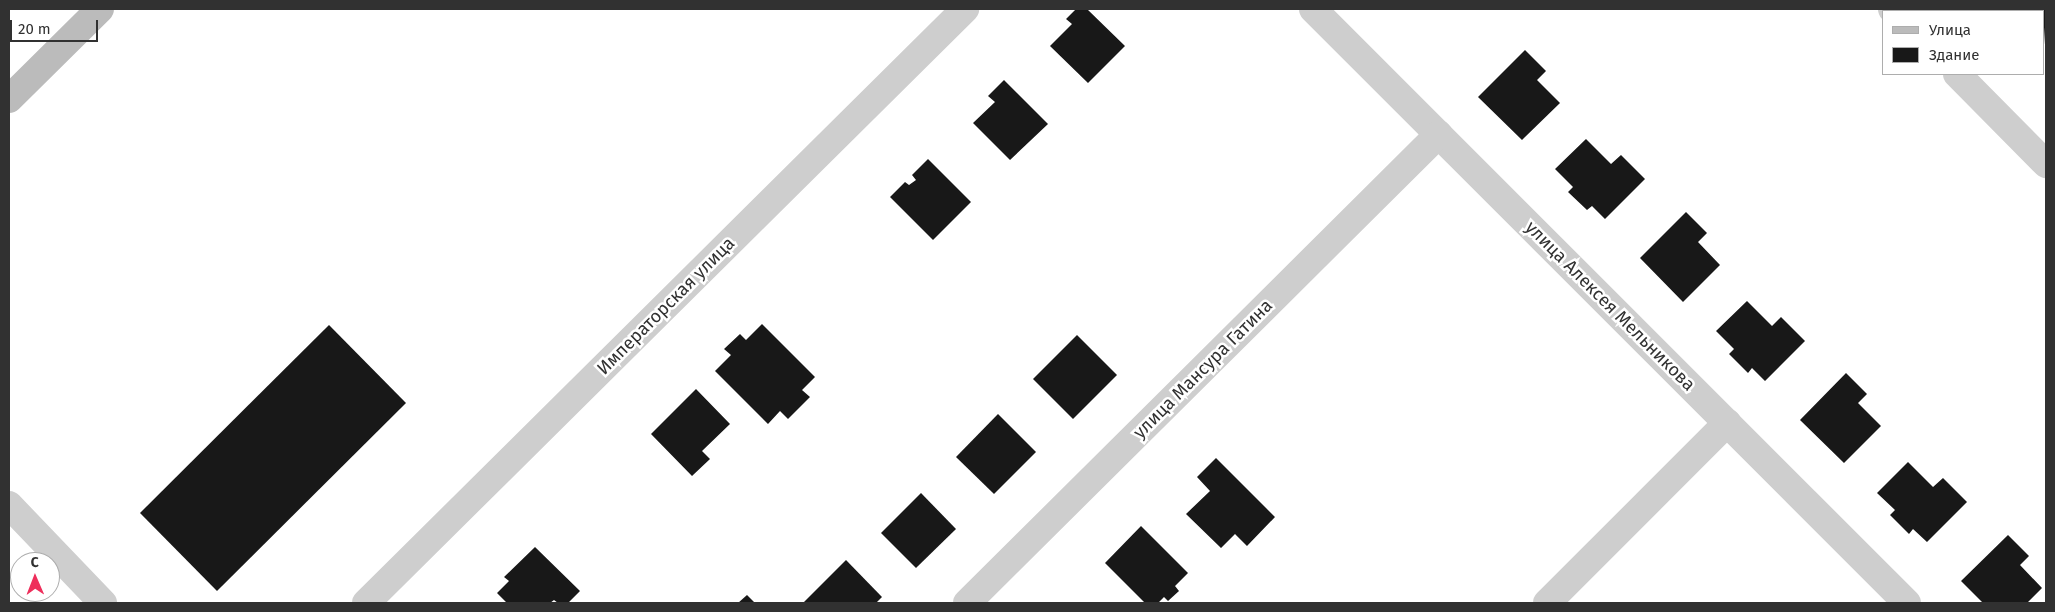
<!DOCTYPE html>
<meta charset="utf-8">
<style>
body{margin:0}
#map{position:relative;width:2055px;height:612px;overflow:hidden;background:#fff;font-family:"Fira Sans",sans-serif}
div>[style]{position:absolute}
.building>*{inset:0;background:#181818}
.street>*{height:28px;margin:-14px;padding:0 14px;transform-origin:14px;border-radius:14px;background:#cecece}
.secondary>*{height:28px;margin:-14px;padding:0 14px;transform-origin:14px;border-radius:14px;background:#bbb}
span{translate:-50% -50%;white-space:nowrap;text-align:center;line-height:1.15;-webkit-text-stroke:5px #fff;paint-order:stroke}
.street-label{font-size:18px;color:#313131}
.frame{position:absolute;inset:0;border:10px solid #313131;pointer-events:none}
.legend{position:absolute;left:1882px;top:10px;width:162px;height:65px;box-sizing:border-box;background:#fff;border:1px solid #adadad;margin:0;padding:6px 9px;list-style:none;font-size:15px;color:#313131}
.legend li{display:flex;align-items:center;gap:10px;height:25px}
.legend b{width:25px;border:1px solid #adadad}
.north{position:absolute;left:10px;top:552px;width:50px;height:50px;box-sizing:border-box;background:#fff;border:1px solid #adadad;border-radius:50%;rotate:359deg;font-size:14px;font-weight:700;line-height:20px;text-align:center;color:#313131}
.north::after{content:'';display:block;margin:auto;width:18px;height:22px;background:#ee2e5b;clip-path:polygon(50% 0,100% 100%,50% 72%,0 100%)}
.scale{position:absolute;left:10px;top:20px;width:88px;height:22px;box-sizing:border-box;border:2px solid #313131;border-top:0;padding-left:6px;font-size:15px;line-height:18px;white-space:nowrap;color:#313131;-webkit-text-stroke:4px #fff;paint-order:stroke}
</style>
<div id="map">
<div class="building">
<div style="clip-path:polygon(1076px 9px,1087px 9px,1125px 46px,1088px 83px,1050px 46px,1072px 24px,1066px 19px)"></div>
<div style="clip-path:polygon(2014px 9px,2046px 9px,2044px 45px,2044px 11px,2011px 11px)"></div>
<div style="clip-path:polygon(1525px 50px,1546px 71px,1537px 80px,1560px 103px,1522px 140px,1478px 97px)"></div>
<div style="clip-path:polygon(1004px 80px,1048px 124px,1010px 160px,973px 123px,995px 102px,988px 96px)"></div>
<div style="clip-path:polygon(1586px 139px,1611px 164px,1621px 155px,1645px 179px,1605px 219px,1592px 206px,1587px 210px,1568px 192px,1573px 187px,1555px 169px)"></div>
<div style="clip-path:polygon(928px 159px,971px 202px,933px 240px,890px 197px,905px 182px,909px 185px,916px 180px,912px 175px)"></div>
<div style="clip-path:polygon(1686px 212px,1707px 233px,1698px 242px,1720px 265px,1683px 302px,1640px 258px)"></div>
<div style="clip-path:polygon(1747px 301px,1772px 326px,1781px 317px,1805px 341px,1765px 381px,1752px 368px,1748px 373px,1729px 354px,1734px 349px,1716px 331px)"></div>
<div style="clip-path:polygon(762px 324px,815px 377px,802px 390px,810px 397px,788px 419px,780px 411px,768px 424px,715px 371px,731px 355px,724px 349px,740px 334px,746px 340px)"></div>
<div style="clip-path:polygon(329px 325px,406px 403px,217px 591px,140px 513px)"></div>
<div style="clip-path:polygon(1077px 335px,1117px 375px,1073px 419px,1033px 379px)"></div>
<div style="clip-path:polygon(1846px 373px,1867px 394px,1858px 403px,1881px 426px,1844px 463px,1800px 420px)"></div>
<div style="clip-path:polygon(696px 389px,730px 424px,702px 451px,710px 459px,692px 476px,651px 434px)"></div>
<div style="clip-path:polygon(998px 414px,1036px 452px,994px 494px,956px 457px)"></div>
<div style="clip-path:polygon(1216px 458px,1275px 517px,1247px 546px,1235px 534px,1221px 548px,1186px 514px,1210px 491px,1197px 477px)"></div>
<div style="clip-path:polygon(1908px 462px,1933px 487px,1943px 478px,1967px 502px,1927px 542px,1913px 529px,1909px 534px,1890px 515px,1895px 510px,1877px 493px)"></div>
<div style="clip-path:polygon(921px 493px,956px 529px,916px 568px,881px 533px)"></div>
<div style="clip-path:polygon(1141px 526px,1188px 573px,1175px 586px,1179px 591px,1168px 601px,1164px 597px,1158px 603px,1145px 603px,1105px 563px)"></div>
<div style="clip-path:polygon(2008px 535px,2029px 556px,2020px 565px,2042px 588px,2027px 603px,1983px 603px,1961px 581px)"></div>
<div style="clip-path:polygon(535px 547px,580px 591px,568px 603px,558px 603px,554px 600px,550px 603px,507px 603px,497px 593px,509px 581px,504px 577px)"></div>
<div style="clip-path:polygon(846px 560px,882px 597px,876px 603px,803px 603px)"></div>
<div style="clip-path:polygon(747px 595px,755px 603px,738px 603px)"></div>
</div>
<div class="street">
<div style="left:1313px;top:9px;width:840px;rotate:45deg"></div>
<div style="left:1892px;top:9px;width:4px;rotate:34deg"></div>
<div style="left:1957px;top:74px;width:127px;rotate:45.3deg"></div>
<div style="left:9px;top:505px;width:136px;rotate:46.2deg"></div>
<div style="left:366px;top:603px;width:844px;rotate:-44.76deg"></div>
<div style="left:967px;top:603px;width:665px;rotate:-44.82deg"></div>
<div style="left:1547px;top:603px;width:255px;rotate:-45deg"></div>
</div>
<div class="secondary">
<div style="left:9px;top:99px;width:128px;rotate:-44.7deg"></div>
</div>
<div class="street-label">
<span style="left:666px;top:306px;rotate:-45deg">Императорская улица</span>
<span style="left:1610px;top:306px;rotate:45deg">улица Алексея Мельникова</span>
<span style="left:1203px;top:369px;rotate:-45deg">улица Мансура Гатина</span>
</div>
<div class="frame"></div>
<ul class="legend">
<li><b style="height:6px;background:#bbb"></b>Улица</li>
<li><b style="height:14px;background:#181818"></b>Здание</li>
</ul>
<div class="north">С</div>
<div class="scale">20 m</div>
</div>
